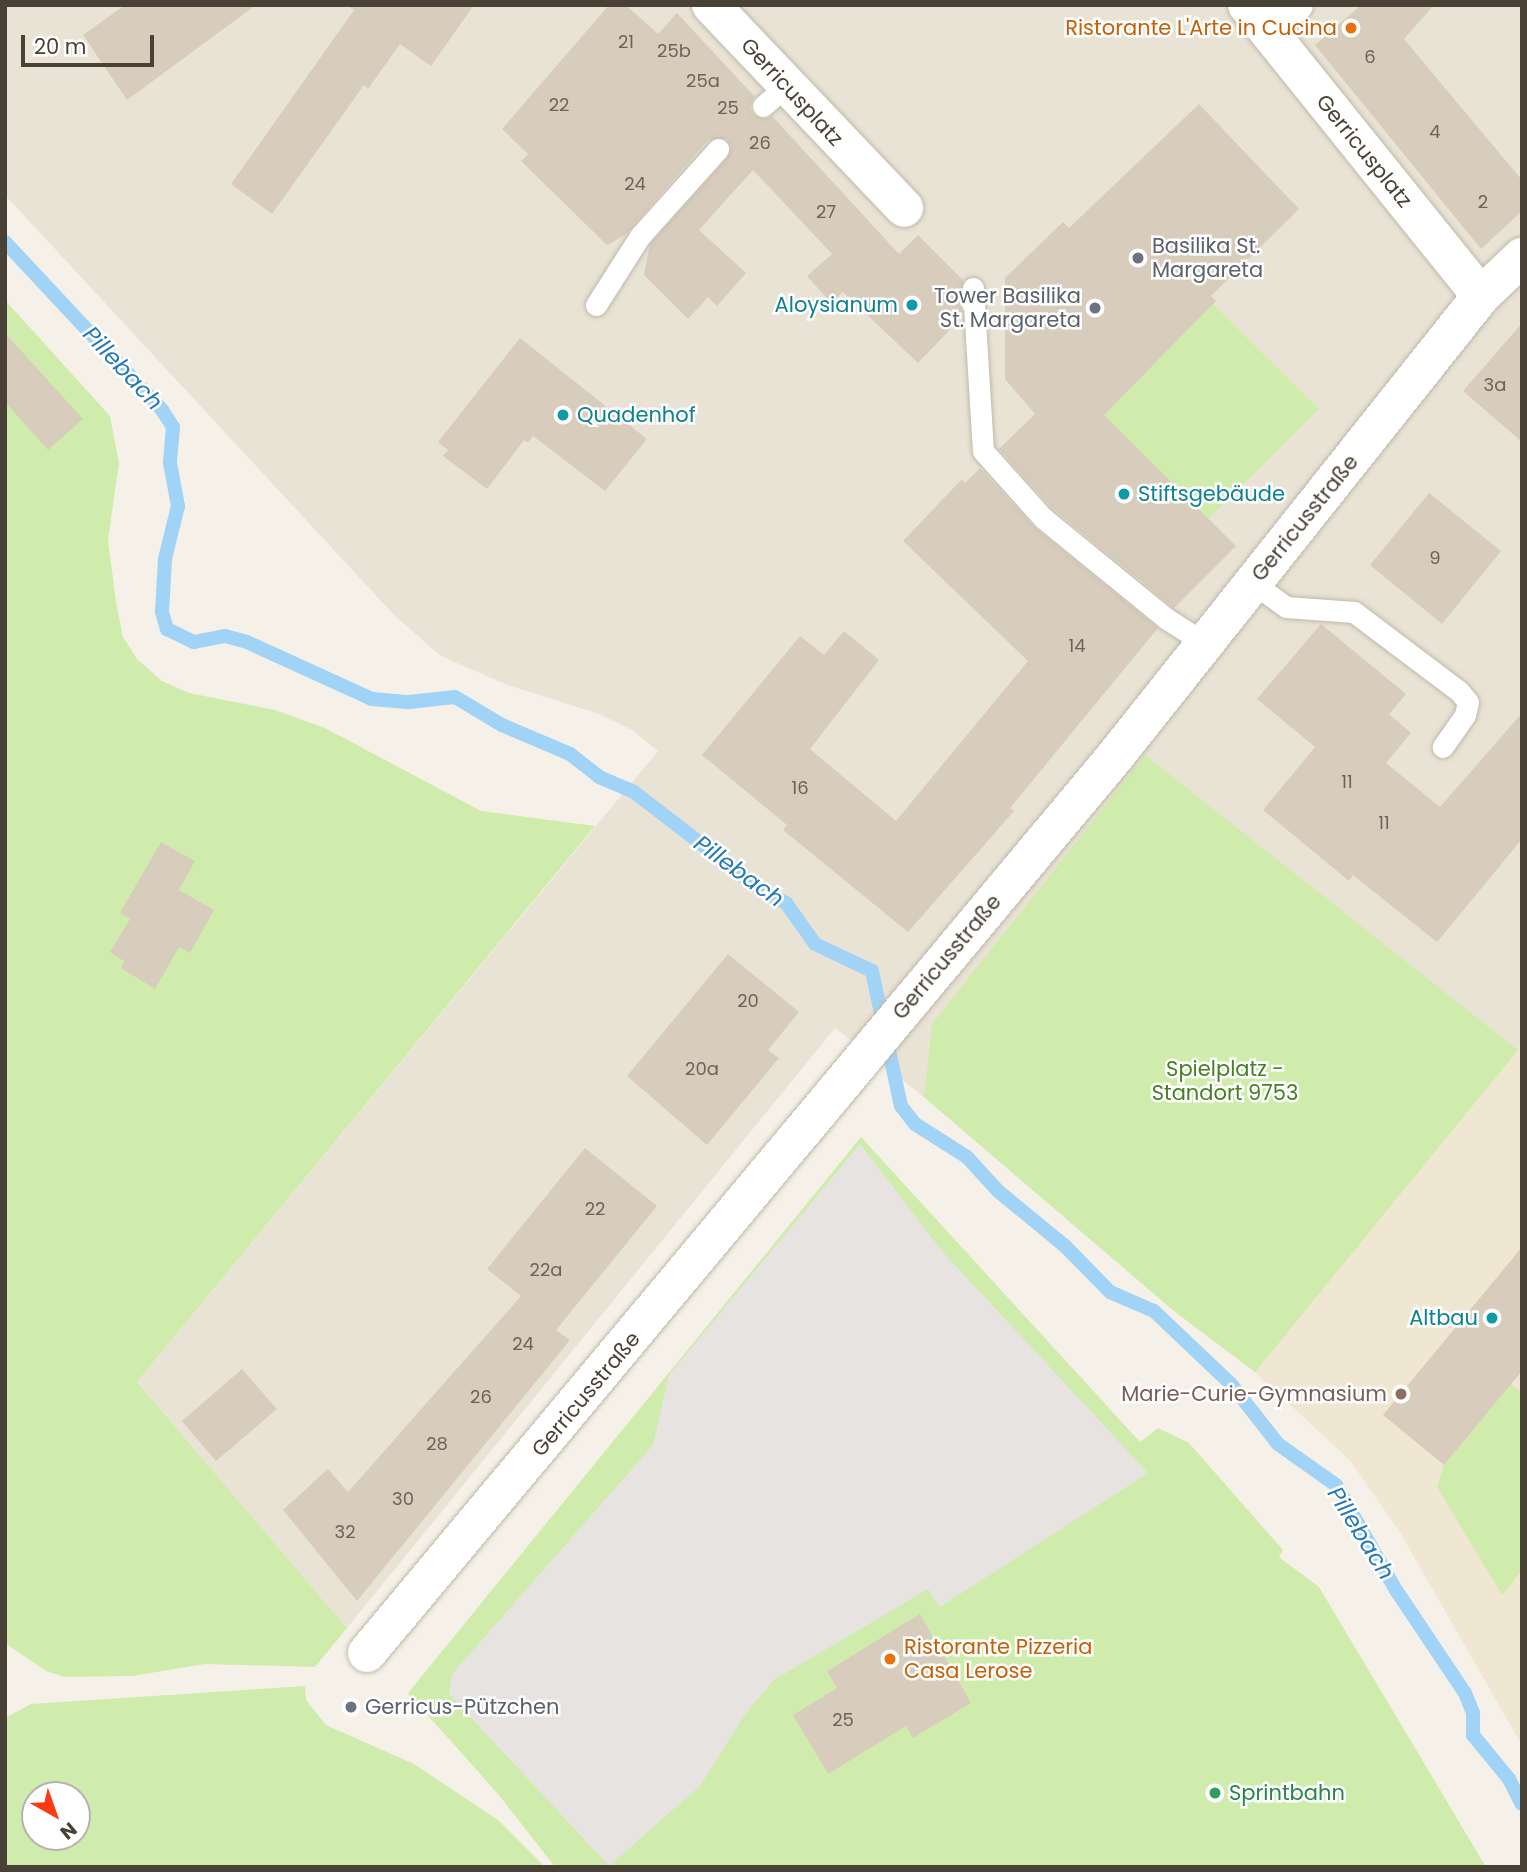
<!DOCTYPE html>
<meta charset="utf-8">
<style>
body{margin:0}
#map{position:relative;width:1527px;height:1872px;overflow:hidden;background:#f5f1e8;font-family:Poppins,sans-serif}
div>[style]{position:absolute}
.residential>*{inset:0;background:#e9e3d5}
.education>*{inset:0;background:#efe7d1}
.green>*{inset:0;background:#d0ecad}
.parking>*{inset:0;background:#e6e3e0}
.stream>*{height:14px;margin:-7px;padding:0 7px;transform-origin:7px;border-radius:7px;background:#a0d3f6}
.building>*{inset:0;background:#d8cdbc}
.roads{filter:drop-shadow(0 0 2px #c1b9a9) drop-shadow(0 0 2px #c1b9a9)}
.service>*{height:21px;margin:-10.5px;padding:0 10.5px;transform-origin:10.5px;border-radius:10.5px;background:#fff}
.pedestrian>*{height:32px;margin:-16px;padding:0 16px;transform-origin:16px;border-radius:16px;background:#fff}
.minor>*{height:38px;margin:-19px;padding:0 19px;transform-origin:19px;border-radius:19px;background:#fff}
.dots>*{width:19px;height:19px;translate:-50% -50%;box-sizing:border-box;border:4px solid #fff;border-radius:50%}
span{translate:-50% -50%;white-space:nowrap;text-align:center;line-height:1.15;-webkit-text-stroke:5px #fff;paint-order:stroke}
.number-label{font-size:18px;color:#6d6458}
.number-label span{-webkit-text-stroke-width:0}
.food-label{font-size:21px;color:#c56008}
.right{translate:-100% -50%;text-align:right}
.left{translate:0 -50%;text-align:left}
.street-label{font-size:21px;color:#494136}
.worship-label{font-size:21px;color:#5b616d}
.culture-label{font-size:21px;color:#0d838f}
.park-label{font-size:21px;color:#478024}
.education-label{font-size:21px;color:#785e54}
.leisure-label{font-size:21px;color:#27864d}
.water-label{font-size:23px;color:#2579b5;font-style:italic}
.frame{position:absolute;inset:0;border:7px solid #494136;pointer-events:none}
.north{position:absolute;left:21px;top:1781px;width:70px;height:70px;box-sizing:border-box;background:#fff;border:2px solid #b6b3af;border-radius:50%;rotate:140deg;font-size:19px;font-weight:700;line-height:28px;text-align:center;color:#494136}
.north::after{content:'';display:block;margin:auto;width:24px;height:32px;background:#ff3815;clip-path:polygon(50% 0,100% 100%,50% 72%,0 100%)}
.scale{position:absolute;left:21px;top:35px;width:133px;height:32px;box-sizing:border-box;border:4px solid #494136;border-top:0;padding-left:9px;font-size:21px;line-height:24px;white-space:nowrap;color:#494136;-webkit-text-stroke:5px #fff;paint-order:stroke}
</style>
<div id="map">
<div class="residential">
<div style="clip-path:polygon(5px 5px,1522px 5px,1522px 1745px,1400px 1532px,1350px 1460px,1255px 1372px,1174px 1311px,924px 1097px,835px 1028px,347px 1628px,137px 1382px,658px 751px,632px 730px,599px 714px,505px 684px,441px 656px,395px 616px,5px 195px)"></div>
</div>
<div class="education">
<div style="clip-path:polygon(1522px 1045px,1522px 1745px,1400px 1532px,1350px 1460px,1255px 1372px)"></div>
</div>
<div class="green">
<div style="clip-path:polygon(5px 300px,110px 416px,119px 463px,108px 540px,116px 602px,123px 637px,137px 659px,162px 681px,189px 693px,275px 710px,325px 728px,481px 811px,595px 826px,137px 1382px,347px 1628px,315px 1667px,205px 1664px,132px 1676px,65px 1677px,46px 1671px,5px 1643px)"></div>
<div style="clip-path:polygon(1213px 304px,1319px 409px,1208px 519px,1104px 415px)"></div>
<div style="clip-path:polygon(1145px 755px,1518px 1050px,1255px 1372px,1174px 1311px,924px 1097px,932px 1024px)"></div>
<div style="clip-path:polygon(861px 1137px,1140px 1442px,1158px 1428px,1189px 1443px,1283px 1550px,1279px 1557px,1319px 1587px,1486px 1867px,555px 1867px,498px 1794px,408px 1693px)"></div>
<div style="clip-path:polygon(1511px 1384px,1522px 1393px,1522px 1570px,1502px 1595px,1437px 1487px,1444px 1465px)"></div>
<div style="clip-path:polygon(evenodd,305px 1686px,306px 1700px,326px 1725px,414px 1764px,498px 1820px,545px 1867px,5px 1867px,5px 1718px,31px 1704px,305px 1686px,35px 1795px,77px 1795px,77px 1837px,35px 1837px,35px 1795px)"></div>
</div>
<div class="parking">
<div style="clip-path:polygon(860px 1144px,942px 1251px,1148px 1473px,940px 1607px,928px 1589px,774px 1680px,746px 1713px,700px 1786px,609px 1866px,449px 1694px,452px 1674px,653px 1445px,669px 1375px)"></div>
</div>
<div class="stream">
<div style="left:5px;top:242px;width:230px;rotate:46.9deg"></div>
<div style="left:162px;top:410px;width:20px;rotate:57deg"></div>
<div style="left:173px;top:427px;width:36px;rotate:95deg"></div>
<div style="left:170px;top:463px;width:44px;rotate:79.5deg"></div>
<div style="left:178px;top:506px;width:55px;rotate:103.8deg"></div>
<div style="left:165px;top:559px;width:53px;rotate:93.2deg"></div>
<div style="left:162px;top:612px;width:18px;rotate:74deg"></div>
<div style="left:167px;top:629px;width:30px;rotate:26deg"></div>
<div style="left:194px;top:642px;width:32px;rotate:-11deg"></div>
<div style="left:225px;top:636px;width:23px;rotate:15deg"></div>
<div style="left:247px;top:642px;width:137px;rotate:24.5deg"></div>
<div style="left:372px;top:699px;width:37px;rotate:5deg"></div>
<div style="left:409px;top:702px;width:46px;rotate:-6.2deg"></div>
<div style="left:455px;top:697px;width:55px;rotate:30.8deg"></div>
<div style="left:502px;top:725px;width:74px;rotate:23.1deg"></div>
<div style="left:570px;top:754px;width:37px;rotate:38deg"></div>
<div style="left:599px;top:777px;width:38px;rotate:23deg"></div>
<div style="left:634px;top:792px;width:165px;rotate:37.6deg"></div>
<div style="left:765px;top:893px;width:23px;rotate:25deg"></div>
<div style="left:786px;top:903px;width:50px;rotate:54.7deg"></div>
<div style="left:815px;top:944px;width:63px;rotate:25.3deg"></div>
<div style="left:872px;top:971px;width:138px;rotate:77.9deg"></div>
<div style="left:901px;top:1106px;width:23px;rotate:52deg"></div>
<div style="left:915px;top:1124px;width:62px;rotate:32.4deg"></div>
<div style="left:967px;top:1157px;width:46px;rotate:47.6deg"></div>
<div style="left:998px;top:1191px;width:87px;rotate:39.4deg"></div>
<div style="left:1065px;top:1246px;width:64px;rotate:45.6deg"></div>
<div style="left:1110px;top:1292px;width:48px;rotate:23.4deg"></div>
<div style="left:1154px;top:1311px;width:106px;rotate:43.5deg"></div>
<div style="left:1231px;top:1384px;width:76px;rotate:51.9deg"></div>
<div style="left:1278px;top:1444px;width:71px;rotate:35.3deg"></div>
<div style="left:1336px;top:1485px;width:121px;rotate:60.3deg"></div>
<div style="left:1396px;top:1590px;width:124px;rotate:56.2deg"></div>
<div style="left:1465px;top:1693px;width:22px;rotate:68deg"></div>
<div style="left:1473px;top:1713px;width:22px;rotate:90deg"></div>
<div style="left:1473px;top:1735px;width:57px;rotate:50.7deg"></div>
<div style="left:1509px;top:1779px;width:28px;rotate:63deg"></div>
</div>
<div class="building">
<div style="clip-path:polygon(125px 5px,256px 5px,127px 100px,83px 35px)"></div>
<div style="clip-path:polygon(347px 5px,474px 5px,431px 66px,400px 44px,368px 89px,364px 85px,272px 214px,231px 184px,354px 10px)"></div>
<div style="clip-path:polygon(609px 5px,627px 6px,658px 34px,677px 13px,754px 96px,750px 108px,754px 115px,765px 119px,772px 116px,899px 254px,918px 235px,963px 280px,962px 317px,918px 363px,843px 292px,831px 303px,807px 276px,832px 254px,753px 170px,699px 230px,746px 273px,717px 306px,708px 297px,688px 319px,644px 275px,650px 244px,728px 157px,731px 146px,726px 139px,708px 140px,625px 235px,607px 245px,521px 161px,528px 154px,502px 129px)"></div>
<div style="clip-path:polygon(1361px 5px,1434px 5px,1404px 39px,1522px 180px,1522px 211px,1481px 249px,1315px 45px)"></div>
<div style="clip-path:polygon(1199px 104px,1299px 209px,1211px 296px,1216px 301px,1104px 415px,1236px 546px,1174px 608px,1052px 508px,999px 449px,1035px 414px,1005px 379px,1005px 278px,1063px 222px,1069px 228px)"></div>
<div style="clip-path:polygon(1522px 323px,1522px 442px,1463px 391px)"></div>
<div style="clip-path:polygon(5px 333px,83px 419px,48px 450px,5px 402px)"></div>
<div style="clip-path:polygon(520px 338px,647px 439px,605px 491px,533px 436px,528px 443px,524px 440px,487px 489px,443px 456px,448px 450px,438px 442px)"></div>
<div style="clip-path:polygon(980px 468px,1035px 528px,1158px 628px,1010px 808px,1014px 811px,908px 932px,783px 830px,787px 825px,702px 755px,800px 636px,824px 655px,844px 631px,879px 660px,810px 749px,896px 821px,1028px 661px,903px 541px,962px 479px,965px 483px)"></div>
<div style="clip-path:polygon(1429px 493px,1501px 551px,1442px 624px,1370px 565px)"></div>
<div style="clip-path:polygon(1321px 624px,1406px 694px,1389px 714px,1411px 733px,1386px 763px,1440px 807px,1522px 713px,1522px 839px,1437px 942px,1353px 875px,1349px 881px,1263px 810px,1315px 747px,1257px 699px)"></div>
<div style="clip-path:polygon(161px 842px,195px 861px,179px 890px,214px 910px,190px 953px,179px 947px,155px 989px,121px 968px,124px 961px,110px 952px,130px 919px,120px 913px)"></div>
<div style="clip-path:polygon(728px 954px,799px 1012px,768px 1050px,779px 1058px,707px 1145px,627px 1076px)"></div>
<div style="clip-path:polygon(585px 1148px,657px 1206px,556px 1330px,570px 1340px,357px 1601px,283px 1510px,328px 1469px,348px 1492px,521px 1296px,487px 1269px)"></div>
<div style="clip-path:polygon(1522px 1247px,1522px 1371px,1444px 1465px,1383px 1415px)"></div>
<div style="clip-path:polygon(242px 1369px,277px 1409px,216px 1461px,182px 1421px)"></div>
<div style="clip-path:polygon(920px 1614px,971px 1703px,913px 1738px,906px 1726px,828px 1774px,793px 1715px,837px 1688px,827px 1671px)"></div>
</div>
<div class="roads">
<div class="service">
<div style="left:763px;top:106px;width:29px;rotate:-41deg"></div>
<div style="left:973px;top:288px;width:163px;rotate:86.5deg"></div>
<div style="left:983px;top:451px;width:90px;rotate:48.2deg"></div>
<div style="left:1043px;top:518px;width:160px;rotate:39.2deg"></div>
<div style="left:1167px;top:619px;width:45px;rotate:32.3deg"></div>
<div style="left:596px;top:305px;width:82px;rotate:-57.5deg"></div>
<div style="left:640px;top:236px;width:117px;rotate:-48.1deg"></div>
<div style="left:1253px;top:583px;width:41px;rotate:36deg"></div>
<div style="left:1286px;top:607px;width:68px;rotate:4.2deg"></div>
<div style="left:1354px;top:612px;width:131px;rotate:37deg"></div>
<div style="left:1459px;top:691px;width:14px;rotate:51deg"></div>
<div style="left:1468px;top:702px;width:13px;rotate:103deg"></div>
<div style="left:1465px;top:715px;width:39px;rotate:125deg"></div>
</div>
<div class="pedestrian">
<div style="left:1268px;top:31px;width:39px;rotate:-42deg"></div>
</div>
<div class="minor">
<div style="left:711px;top:5px;width:280px;rotate:46.4deg"></div>
<div style="left:1247px;top:5px;width:373px;rotate:51.2deg"></div>
<div style="left:367px;top:1653px;width:1171px;rotate:-50.16deg"></div>
<div style="left:1117px;top:754px;width:585px;rotate:-51.52deg"></div>
<div style="left:1481px;top:296px;width:57px;rotate:-43.6deg"></div>
</div>
</div>
<div class="dots">
<div style="left:1351px;top:28px;background:#e8710a"></div>
<div style="left:1138px;top:258px;background:#6b7280"></div>
<div style="left:912px;top:305px;background:#0f9aa8"></div>
<div style="left:1095px;top:308px;background:#6b7280"></div>
<div style="left:563px;top:415px;background:#0f9aa8"></div>
<div style="left:1124px;top:494px;background:#0f9aa8"></div>
<div style="left:1492px;top:1318px;background:#0f9aa8"></div>
<div style="left:1401px;top:1394px;background:#8d6e63"></div>
<div style="left:890px;top:1659px;background:#e8710a"></div>
<div style="left:351px;top:1707px;background:#6b7280"></div>
<div style="left:1215px;top:1793px;background:#2e9e5b"></div>
</div>
<div class="number-label">
<span style="left:626px;top:42px">21</span>
<span style="left:674px;top:51px">25b</span>
<span style="left:1370px;top:57px">6</span>
<span style="left:703px;top:81px">25a</span>
<span style="left:559px;top:105px">22</span>
<span style="left:728px;top:108px">25</span>
<span style="left:1435px;top:132px">4</span>
<span style="left:760px;top:143px">26</span>
<span style="left:635px;top:184px">24</span>
<span style="left:1483px;top:202px">2</span>
<span style="left:826px;top:212px">27</span>
<span style="left:1495px;top:385px">3a</span>
<span style="left:1435px;top:558px">9</span>
<span style="left:1077px;top:646px">14</span>
<span style="left:1347px;top:782px">11</span>
<span style="left:800px;top:788px">16</span>
<span style="left:1384px;top:823px">11</span>
<span style="left:748px;top:1001px">20</span>
<span style="left:702px;top:1069px">20a</span>
<span style="left:595px;top:1209px">22</span>
<span style="left:546px;top:1270px">22a</span>
<span style="left:523px;top:1344px">24</span>
<span style="left:481px;top:1397px">26</span>
<span style="left:437px;top:1444px">28</span>
<span style="left:403px;top:1499px">30</span>
<span style="left:345px;top:1532px">32</span>
<span style="left:843px;top:1720px">25</span>
</div>
<div class="food-label">
<span class="right" style="left:1337px;top:28px">Ristorante L'Arte in Cucina</span>
<span class="left" style="left:904px;top:1659px">Ristorante Pizzeria<br>Casa Lerose</span>
</div>
<div class="street-label">
<span style="left:792px;top:92px;rotate:47deg">Gerricusplatz</span>
<span style="left:1364px;top:151px;rotate:51deg">Gerricusplatz</span>
<span style="left:1305px;top:518px;rotate:-51deg">Gerricusstraße</span>
<span style="left:947px;top:957px;rotate:-50deg">Gerricusstraße</span>
<span style="left:586px;top:1394px;rotate:-50deg">Gerricusstraße</span>
</div>
<div class="worship-label">
<span class="left" style="left:1152px;top:258px">Basilika St.<br>Margareta</span>
<span class="right" style="left:1081px;top:308px">Tower Basilika<br>St. Margareta</span>
<span class="left" style="left:365px;top:1707px">Gerricus-Pützchen</span>
</div>
<div class="culture-label">
<span class="right" style="left:898px;top:305px">Aloysianum</span>
<span class="left" style="left:577px;top:415px">Quadenhof</span>
<span class="left" style="left:1138px;top:494px">Stiftsgebäude</span>
<span class="right" style="left:1478px;top:1318px">Altbau</span>
</div>
<div class="park-label">
<span style="left:1225px;top:1081px">Spielplatz -<br>Standort 9753</span>
</div>
<div class="education-label">
<span class="right" style="left:1387px;top:1394px">Marie-Curie-Gymnasium</span>
</div>
<div class="leisure-label">
<span class="left" style="left:1229px;top:1793px">Sprintbahn</span>
</div>
<div class="water-label">
<span style="left:123px;top:368px;rotate:47deg">Pillebach</span>
<span style="left:739px;top:871px;rotate:36deg">Pillebach</span>
<span style="left:1361px;top:1533px;rotate:58deg">Pillebach</span>
</div>
<div class="frame"></div>
<div class="north">N</div>
<div class="scale">20 m</div>
</div>
